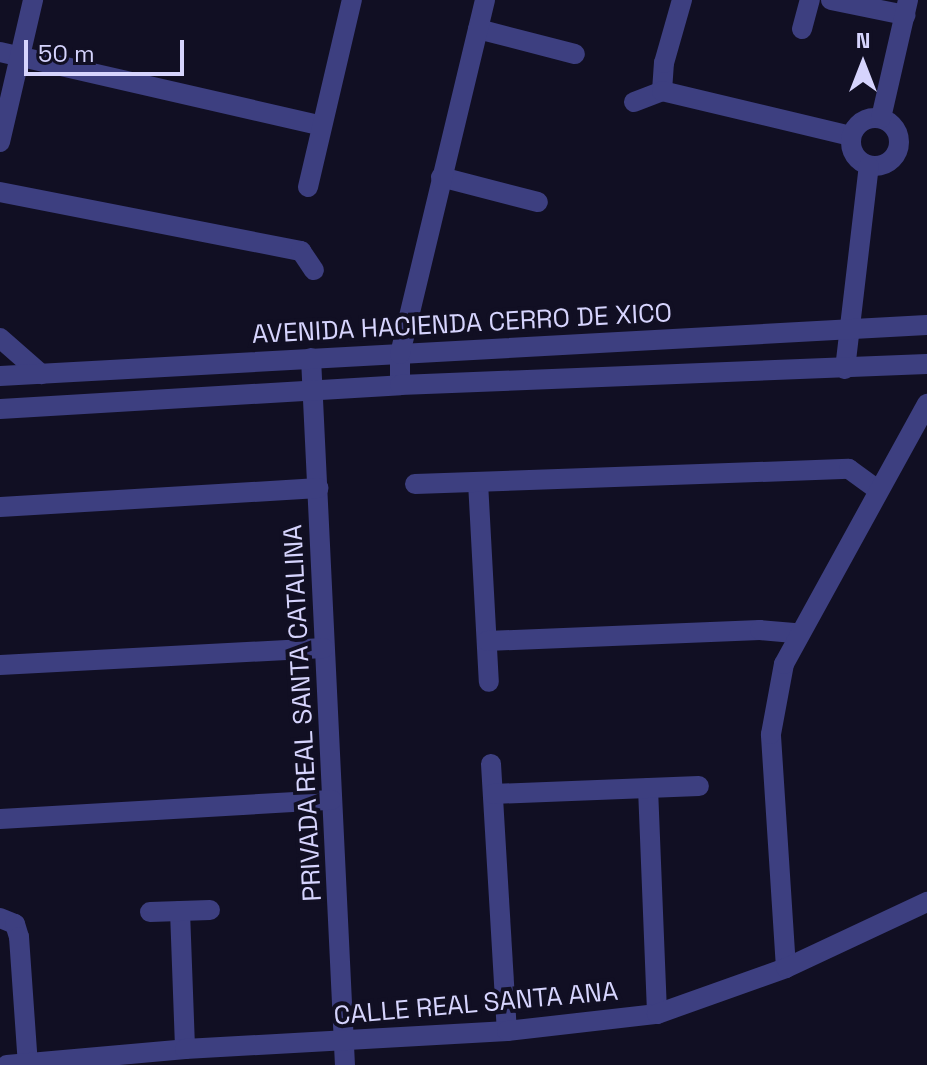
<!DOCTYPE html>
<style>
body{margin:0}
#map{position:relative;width:927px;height:1065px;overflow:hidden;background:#110f23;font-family:"Space Grotesk",sans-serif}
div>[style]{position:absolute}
.street>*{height:20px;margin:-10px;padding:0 10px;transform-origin:10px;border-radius:10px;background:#3d3f80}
.street>.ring{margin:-10px;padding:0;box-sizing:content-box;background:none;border:20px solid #3d3f80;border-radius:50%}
span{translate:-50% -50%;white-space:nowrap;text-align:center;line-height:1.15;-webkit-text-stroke:8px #110f23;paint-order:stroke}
.street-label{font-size:26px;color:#d6d4fd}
.north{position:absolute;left:823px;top:24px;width:80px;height:80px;-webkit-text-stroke:6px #110f23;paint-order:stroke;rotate:0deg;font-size:22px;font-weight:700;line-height:32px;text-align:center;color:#d6d4fd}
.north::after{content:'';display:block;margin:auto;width:28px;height:36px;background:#d6d4fd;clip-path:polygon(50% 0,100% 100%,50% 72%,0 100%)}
.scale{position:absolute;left:24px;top:40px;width:160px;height:36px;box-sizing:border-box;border:4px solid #d6d4fd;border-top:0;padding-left:10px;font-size:24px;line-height:28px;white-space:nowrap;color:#d6d4fd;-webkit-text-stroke:6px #110f23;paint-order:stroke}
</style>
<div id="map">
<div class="street">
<div style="left:831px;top:0;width:76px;rotate:11.5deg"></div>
<div style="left:478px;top:29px;width:100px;rotate:14.5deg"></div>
<div style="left:802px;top:29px;width:30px;rotate:-75deg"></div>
<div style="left:0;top:52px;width:330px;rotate:12.9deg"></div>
<div style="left:662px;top:91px;width:28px;rotate:-86deg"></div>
<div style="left:664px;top:63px;width:66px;rotate:-74.1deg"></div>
<div style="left:634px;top:102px;width:30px;rotate:-21deg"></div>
<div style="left:662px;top:91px;width:194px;rotate:13.4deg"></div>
<div class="ring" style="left:851px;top:118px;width:28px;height:28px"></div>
<div style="left:881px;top:118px;width:121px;rotate:-77.1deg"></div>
<div style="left:0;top:142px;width:146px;rotate:-76.9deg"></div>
<div style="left:441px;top:177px;width:100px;rotate:14.5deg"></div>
<div style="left:308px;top:187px;width:192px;rotate:-76.8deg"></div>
<div style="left:0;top:192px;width:307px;rotate:11.1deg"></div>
<div style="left:301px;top:251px;width:23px;rotate:56deg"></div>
<div style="left:0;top:338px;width:55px;rotate:41.3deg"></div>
<div style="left:311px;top:358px;width:708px;rotate:87.25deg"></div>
<div style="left:845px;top:369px;width:204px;rotate:-83.3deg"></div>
<div style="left:0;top:376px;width:928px;rotate:-3.15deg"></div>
<div style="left:400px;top:385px;width:31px;rotate:-90deg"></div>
<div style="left:400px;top:354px;width:364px;rotate:-76.5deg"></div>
<div style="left:0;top:409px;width:401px;rotate:-3.4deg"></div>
<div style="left:400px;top:385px;width:527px;rotate:-2.28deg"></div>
<div style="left:478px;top:482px;width:200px;rotate:86.9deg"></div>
<div style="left:415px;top:484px;width:434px;rotate:-2deg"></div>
<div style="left:849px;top:469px;width:34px;rotate:36deg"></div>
<div style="left:0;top:507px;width:319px;rotate:-3.4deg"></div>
<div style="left:487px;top:641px;width:273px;rotate:-2.3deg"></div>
<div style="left:760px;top:630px;width:37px;rotate:5deg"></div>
<div style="left:0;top:665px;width:324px;rotate:-3deg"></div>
<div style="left:491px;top:764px;width:267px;rotate:86.6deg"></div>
<div style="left:648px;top:788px;width:226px;rotate:87.7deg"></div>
<div style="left:493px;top:794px;width:206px;rotate:-2.2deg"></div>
<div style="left:0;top:819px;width:332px;rotate:-3.3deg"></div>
<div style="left:180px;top:911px;width:138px;rotate:87.9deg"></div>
<div style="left:150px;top:912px;width:60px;rotate:-1.9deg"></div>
<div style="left:0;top:918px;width:16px;rotate:22deg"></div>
<div style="left:15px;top:924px;width:14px;rotate:73deg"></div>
<div style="left:19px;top:937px;width:128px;rotate:86deg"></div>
<div style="left:786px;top:968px;width:234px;rotate:-93.7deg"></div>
<div style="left:771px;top:734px;width:71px;rotate:-79.5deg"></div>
<div style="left:784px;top:664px;width:297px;rotate:-61.2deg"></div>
<div style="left:7px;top:1065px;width:179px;rotate:-5.1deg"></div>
<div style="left:185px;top:1049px;width:323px;rotate:-3.2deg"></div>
<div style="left:507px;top:1031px;width:151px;rotate:-6.5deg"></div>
<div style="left:657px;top:1014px;width:137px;rotate:-19.6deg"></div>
<div style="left:786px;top:968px;width:156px;rotate:-25.1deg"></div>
</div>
<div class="street-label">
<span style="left:462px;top:324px;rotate:-3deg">AVENIDA HACIENDA CERRO DE XICO</span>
<span style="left:303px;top:713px;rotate:-93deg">PRIVADA REAL SANTA CATALINA</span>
<span style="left:476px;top:1004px;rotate:-5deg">CALLE REAL SANTA ANA</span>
</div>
<div class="north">N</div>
<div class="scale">50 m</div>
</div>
